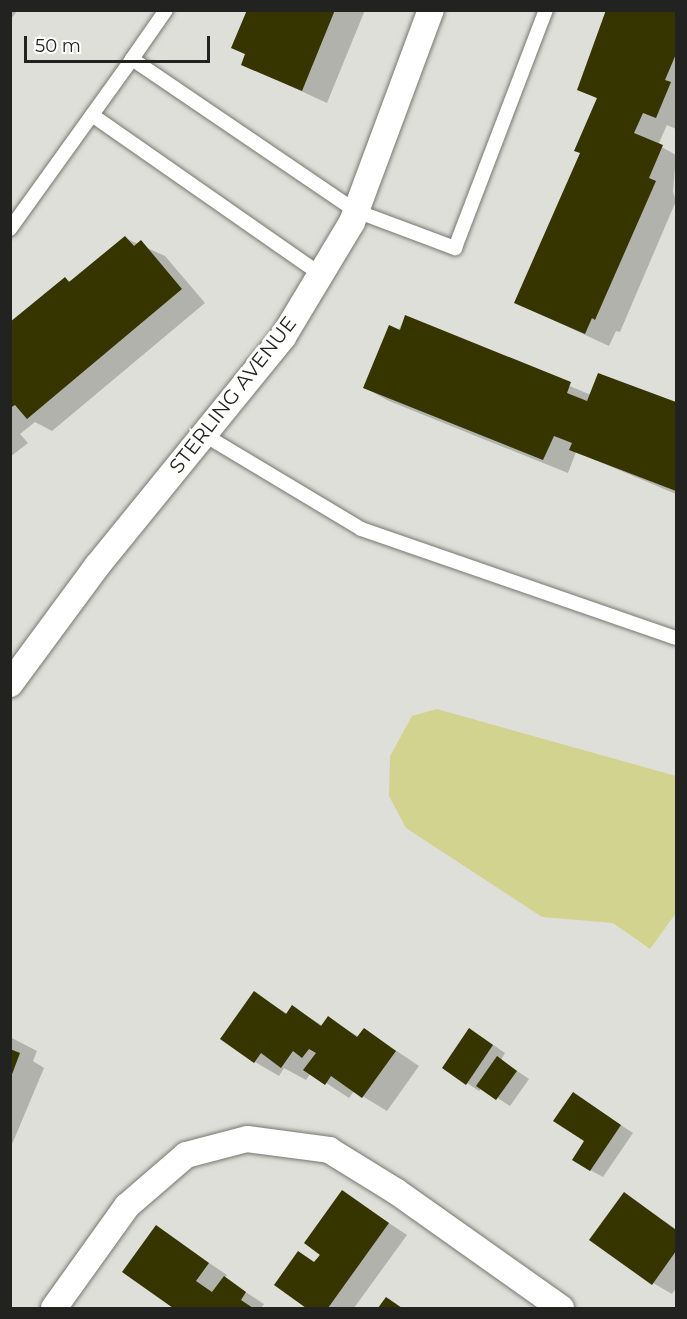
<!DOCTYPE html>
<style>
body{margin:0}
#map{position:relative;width:687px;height:1319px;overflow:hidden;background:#dfdfd9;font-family:Montserrat,sans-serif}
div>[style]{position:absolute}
.green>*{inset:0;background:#d3d390}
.shadow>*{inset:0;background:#0003}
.building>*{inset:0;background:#363500}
.roads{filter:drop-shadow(0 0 2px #777771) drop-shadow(0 0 2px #777771)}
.lane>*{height:14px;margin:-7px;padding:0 7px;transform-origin:7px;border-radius:7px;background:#fff}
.street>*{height:26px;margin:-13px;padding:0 13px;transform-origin:13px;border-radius:13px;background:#fff}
span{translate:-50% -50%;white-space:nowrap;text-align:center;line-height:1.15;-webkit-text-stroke:6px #fffffe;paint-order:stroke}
.street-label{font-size:20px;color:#222220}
.frame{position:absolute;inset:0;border:12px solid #222220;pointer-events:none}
.scale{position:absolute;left:24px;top:36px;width:186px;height:27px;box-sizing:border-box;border:3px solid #222220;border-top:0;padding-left:8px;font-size:18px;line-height:21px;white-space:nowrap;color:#222220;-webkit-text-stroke:4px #fffffe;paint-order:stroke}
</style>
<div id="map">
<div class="green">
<div style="clip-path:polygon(437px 709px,676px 776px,676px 913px,650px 949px,613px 923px,542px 917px,406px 828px,389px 796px,390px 756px,412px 716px)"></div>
</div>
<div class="shadow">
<div style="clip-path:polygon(10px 10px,18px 10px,10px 20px)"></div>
<div style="clip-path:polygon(248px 10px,365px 10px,327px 103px,242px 64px,246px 55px,233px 48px)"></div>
<div style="clip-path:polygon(607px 10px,676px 10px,676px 129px,667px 125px,658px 145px,676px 155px,673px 192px,676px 201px,620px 332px,616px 331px,609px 346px,516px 303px,581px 153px,598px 99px,579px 89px)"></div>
<div style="clip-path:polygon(125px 238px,165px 256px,205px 303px,52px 431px,35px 422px,20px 434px,28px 443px,10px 457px,10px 324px,65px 279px,72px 282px)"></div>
<div style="clip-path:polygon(406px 317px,591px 395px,599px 375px,676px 403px,676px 494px,576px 452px,568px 473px,389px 401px,365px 388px)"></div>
<div style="clip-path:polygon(254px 993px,288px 1014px,293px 1007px,323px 1026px,328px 1018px,359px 1037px,364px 1029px,419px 1066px,387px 1111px,354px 1091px,349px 1098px,311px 1073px,306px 1080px,284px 1068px,279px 1076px,255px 1062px)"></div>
<div style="clip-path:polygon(10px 1037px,37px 1051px,33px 1061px,44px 1068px,10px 1149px)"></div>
<div style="clip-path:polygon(482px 1037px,505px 1053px,501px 1060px,529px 1079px,510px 1106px,482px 1088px,479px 1091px,467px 1083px)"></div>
<div style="clip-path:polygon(586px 1102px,633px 1133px,603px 1177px,590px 1170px)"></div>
<div style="clip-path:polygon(342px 1192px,407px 1235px,354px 1308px,309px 1308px,276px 1285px,299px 1253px,316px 1263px)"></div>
<div style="clip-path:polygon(624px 1194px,676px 1229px,676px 1288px,672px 1294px,653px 1283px)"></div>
<div style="clip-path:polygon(156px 1227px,227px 1275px,224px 1278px,264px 1304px,261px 1308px,175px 1308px,124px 1272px)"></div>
</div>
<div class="building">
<div style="clip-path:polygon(247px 10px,335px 10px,302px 91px,241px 65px,245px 54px,231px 48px)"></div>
<div style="clip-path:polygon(606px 10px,676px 10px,676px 54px,665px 80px,671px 82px,656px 118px,643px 113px,634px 133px,663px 145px,649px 178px,656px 181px,595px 320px,592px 318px,585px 334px,514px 303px,580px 153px,574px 151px,597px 98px,577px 90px)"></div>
<div style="clip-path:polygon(125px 236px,134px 246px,141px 240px,182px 289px,27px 419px,15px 405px,10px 408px,10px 322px,65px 277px,69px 282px)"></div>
<div style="clip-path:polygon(405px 315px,571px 382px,567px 393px,587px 401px,598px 373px,676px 402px,676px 491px,569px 450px,572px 443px,554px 436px,543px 460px,363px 388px,389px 325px,400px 330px)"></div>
<div style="clip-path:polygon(254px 991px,286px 1014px,292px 1005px,321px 1026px,328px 1016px,357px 1037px,364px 1028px,396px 1051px,362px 1098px,331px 1076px,325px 1085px,303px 1070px,316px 1053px,309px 1049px,302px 1058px,293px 1051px,281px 1068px,261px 1053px,254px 1063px,220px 1039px)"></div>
<div style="clip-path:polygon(469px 1028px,493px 1045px,466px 1085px,442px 1068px)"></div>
<div style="clip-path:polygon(10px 1049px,20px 1053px,11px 1077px,10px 1077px)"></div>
<div style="clip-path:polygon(497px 1056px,517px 1071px,496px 1100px,476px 1086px)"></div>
<div style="clip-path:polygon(573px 1092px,621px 1125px,590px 1171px,572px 1160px,584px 1141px,553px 1121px)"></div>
<div style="clip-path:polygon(342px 1190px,389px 1223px,328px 1308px,306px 1308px,274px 1285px,298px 1251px,314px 1262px,320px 1255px,304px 1243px)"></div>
<div style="clip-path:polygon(624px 1192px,676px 1230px,676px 1251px,652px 1285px,589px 1240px)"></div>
<div style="clip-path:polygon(156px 1225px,209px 1263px,196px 1281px,212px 1292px,224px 1276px,246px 1292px,241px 1300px,253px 1308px,173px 1308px,122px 1272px)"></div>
<div style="clip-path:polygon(386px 1297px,402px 1308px,378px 1308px)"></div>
</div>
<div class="roads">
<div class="lane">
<div style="left:166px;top:10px;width:60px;rotate:124.8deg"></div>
<div style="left:132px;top:59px;width:271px;rotate:34.2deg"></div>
<div style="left:356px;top:211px;width:106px;rotate:20.5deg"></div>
<div style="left:455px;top:248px;width:255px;rotate:-69.1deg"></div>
<div style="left:92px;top:115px;width:278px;rotate:34.9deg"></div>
<div style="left:10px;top:229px;width:209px;rotate:-54.3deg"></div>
<div style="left:203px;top:434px;width:184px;rotate:31deg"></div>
<div style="left:361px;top:529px;width:333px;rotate:19.1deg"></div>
</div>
<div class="street">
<div style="left:10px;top:684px;width:147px;rotate:-53.6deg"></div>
<div style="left:97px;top:566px;width:295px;rotate:-50.9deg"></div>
<div style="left:283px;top:337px;width:134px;rotate:-59deg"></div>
<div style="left:352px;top:222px;width:226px;rotate:-69.6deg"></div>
<div style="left:54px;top:1308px;width:125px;rotate:-54.4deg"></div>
<div style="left:127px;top:1206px;width:78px;rotate:-40.8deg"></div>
<div style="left:186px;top:1155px;width:63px;rotate:-14.7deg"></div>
<div style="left:247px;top:1139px;width:83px;rotate:7.6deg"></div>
<div style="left:329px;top:1150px;width:80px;rotate:31.7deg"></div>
<div style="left:397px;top:1192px;width:201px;rotate:35.3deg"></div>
</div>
</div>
<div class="street-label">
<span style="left:233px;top:395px;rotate:-52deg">STERLING AVENUE</span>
</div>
<div class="frame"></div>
<div class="scale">50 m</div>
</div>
